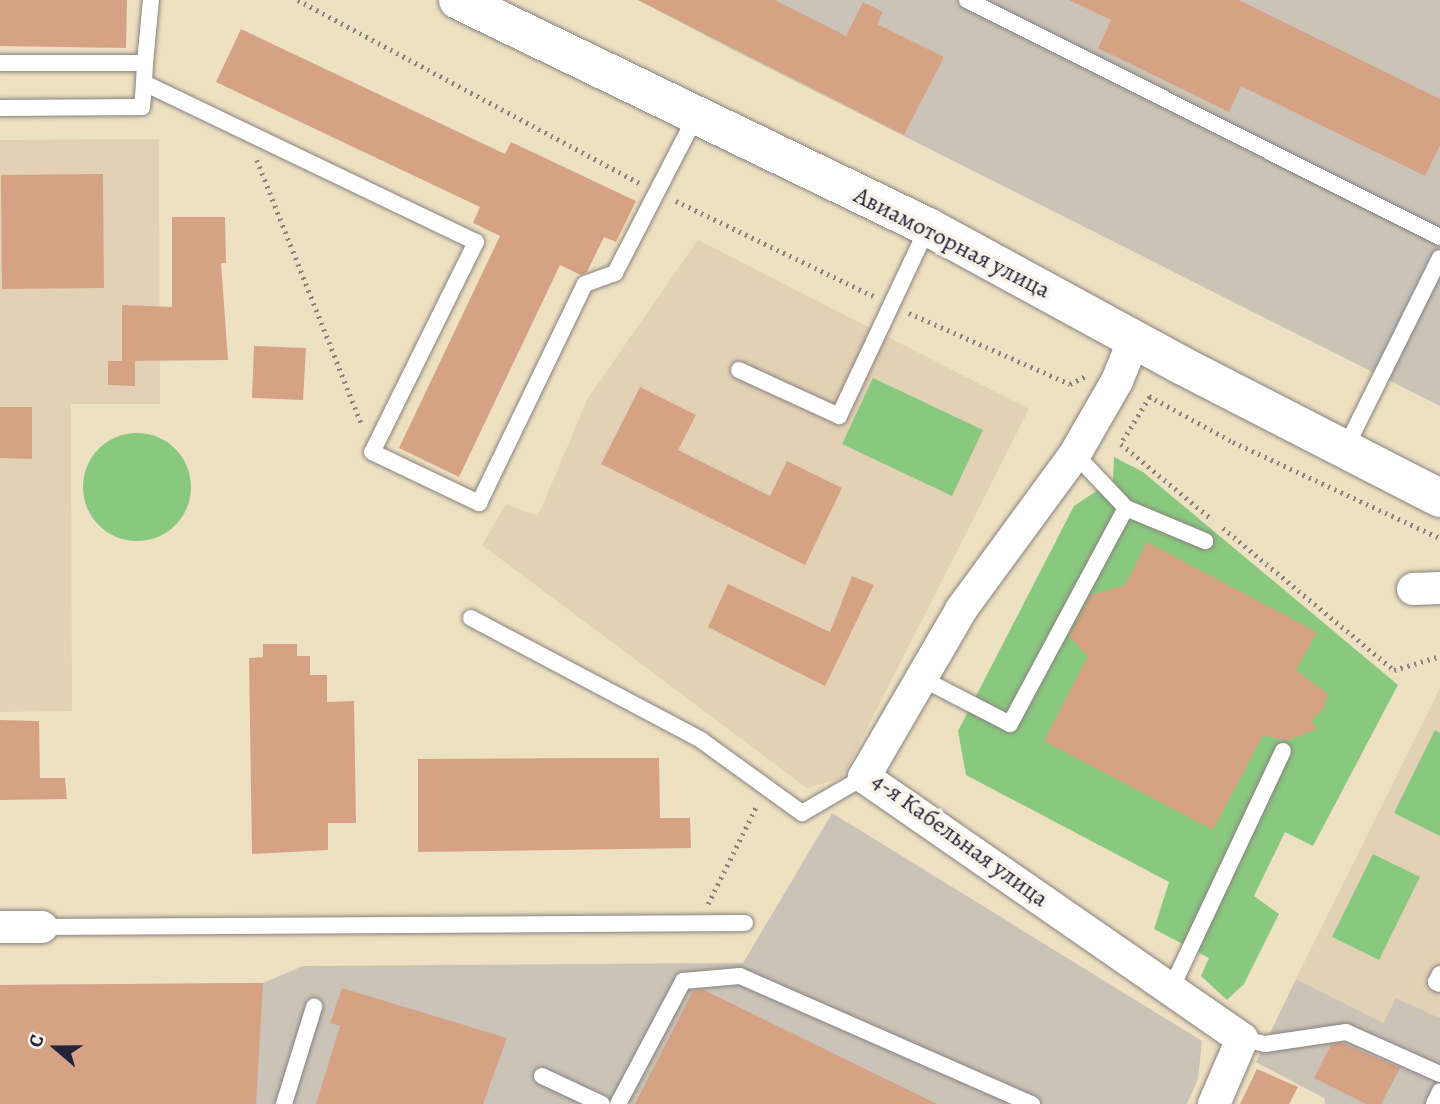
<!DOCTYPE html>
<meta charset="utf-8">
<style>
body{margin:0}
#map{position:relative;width:1440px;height:1104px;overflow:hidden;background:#eee1c2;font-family:Alegreya,serif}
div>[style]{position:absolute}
.built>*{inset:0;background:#e3d1b5}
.industrial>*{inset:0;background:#cbc3b8}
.green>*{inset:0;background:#89c87f}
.round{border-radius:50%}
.building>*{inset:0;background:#d5a384}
.path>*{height:4.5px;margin-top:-2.25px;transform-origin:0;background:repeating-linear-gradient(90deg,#88827e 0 2px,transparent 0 7px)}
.roads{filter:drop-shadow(0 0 2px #88827e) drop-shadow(0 0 2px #88827e)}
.service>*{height:16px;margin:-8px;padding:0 8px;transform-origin:8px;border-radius:8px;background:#fff}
.minor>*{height:32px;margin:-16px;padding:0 16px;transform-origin:16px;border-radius:16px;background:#fff}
.tertiary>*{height:38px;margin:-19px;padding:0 19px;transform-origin:19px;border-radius:19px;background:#fff}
span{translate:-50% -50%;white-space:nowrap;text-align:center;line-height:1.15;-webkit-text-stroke:7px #f7f3e8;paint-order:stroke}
.street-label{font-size:24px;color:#22223b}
.north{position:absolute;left:21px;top:1013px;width:70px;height:70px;-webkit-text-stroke:5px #f7f3e8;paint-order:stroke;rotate:290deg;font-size:19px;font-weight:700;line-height:28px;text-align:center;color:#22223b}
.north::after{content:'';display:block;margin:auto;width:24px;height:32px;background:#22223b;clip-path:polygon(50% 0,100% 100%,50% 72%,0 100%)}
</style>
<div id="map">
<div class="built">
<div style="clip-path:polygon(159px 139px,160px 404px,71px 404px,72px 711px,0 712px,0 140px)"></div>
<div style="clip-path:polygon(698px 240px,1029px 409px,842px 778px,807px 788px,482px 545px,506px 504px,538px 516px,588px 398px)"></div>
<div style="clip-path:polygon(1440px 688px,1440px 1018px,1396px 998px,1383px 1023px,1296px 979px)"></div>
</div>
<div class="industrial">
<div style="clip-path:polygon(638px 0,1440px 0,1440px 406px,735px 51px)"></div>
<div style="clip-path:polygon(832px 813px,1202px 1041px,1198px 1079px,1187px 1104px,0 1104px,0 985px,263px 983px,303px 966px,743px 963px)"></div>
<div style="clip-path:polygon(1296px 979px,1383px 1023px,1396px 998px,1440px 1018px,1440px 1104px,1325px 1104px,1324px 1098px,1256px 1062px)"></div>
</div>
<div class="green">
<div style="clip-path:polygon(873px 378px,983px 430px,952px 496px,842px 444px)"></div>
<div class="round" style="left:83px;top:433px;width:108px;height:108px"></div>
<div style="clip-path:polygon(1114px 457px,1143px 472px,1398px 685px,1313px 846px,1285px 832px,1254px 896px,1279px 914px,1244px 984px,1227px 1000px,1201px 976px,1209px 958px,1154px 929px,1169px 882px,966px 775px,958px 731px,1074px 506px,1113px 480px)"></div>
<div style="clip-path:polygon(1435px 730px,1440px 733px,1440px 836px,1394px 813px)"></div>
<div style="clip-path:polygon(1373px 854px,1420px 877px,1379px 960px,1332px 937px)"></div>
</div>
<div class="building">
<div style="clip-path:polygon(0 0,127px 0,126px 48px,0 46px)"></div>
<div style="clip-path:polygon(638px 0,775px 0,846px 36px,863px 2px,883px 12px,877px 24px,944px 57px,904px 135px)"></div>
<div style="clip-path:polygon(1069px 0,1239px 0,1440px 99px,1440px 145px,1425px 176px,1241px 86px,1229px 112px,1098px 48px,1111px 20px)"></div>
<div style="clip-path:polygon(241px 29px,505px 154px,511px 142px,636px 201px,616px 242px,604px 237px,587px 272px,581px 275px,560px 265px,459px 477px,399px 448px,500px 236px,473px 223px,480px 207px,216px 82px)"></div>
<div style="clip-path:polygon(103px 174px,104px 288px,2px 289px,1px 175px)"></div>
<div style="clip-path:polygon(172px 217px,225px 217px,226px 263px,221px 263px,228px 360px,123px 361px,135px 361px,135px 386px,108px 385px,108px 361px,122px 361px,122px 305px,172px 307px)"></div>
<div style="clip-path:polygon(254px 346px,306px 348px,303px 400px,252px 398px)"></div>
<div style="clip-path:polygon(640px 387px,696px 415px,678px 450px,770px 496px,787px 461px,842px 488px,805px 565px,601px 464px)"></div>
<div style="clip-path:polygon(0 407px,32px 407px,32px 459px,0 458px)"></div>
<div style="clip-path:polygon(1147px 542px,1317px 632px,1296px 670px,1328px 694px,1322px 711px,1311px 720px,1317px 729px,1286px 741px,1263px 735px,1213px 830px,1044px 741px,1088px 656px,1069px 636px,1091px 595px,1125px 585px)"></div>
<div style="clip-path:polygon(852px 576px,874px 585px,825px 686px,708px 627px,728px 584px,830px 632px)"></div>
<div style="clip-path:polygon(263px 644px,297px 644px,297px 656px,310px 656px,310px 675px,327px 675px,327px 702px,354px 701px,356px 823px,328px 823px,328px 850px,252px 854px,249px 658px,263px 657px)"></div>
<div style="clip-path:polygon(0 720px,39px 721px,40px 778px,65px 778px,67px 799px,0 800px)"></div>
<div style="clip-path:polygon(585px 758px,659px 758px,660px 818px,690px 818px,691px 848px,418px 852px,418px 759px)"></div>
<div style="clip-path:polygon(263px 983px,256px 1104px,0 1104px,0 985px)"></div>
<div style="clip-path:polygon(342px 988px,507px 1038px,483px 1104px,316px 1104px,340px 1026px,330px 1023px)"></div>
<div style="clip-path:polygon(704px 990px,937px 1104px,635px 1104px,693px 991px)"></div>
<div style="clip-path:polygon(1342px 1043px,1400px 1068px,1381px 1104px,1366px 1104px,1314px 1078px,1331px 1045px)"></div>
<div style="clip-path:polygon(1257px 1069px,1298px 1087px,1289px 1104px,1240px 1104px)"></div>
</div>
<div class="path">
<div style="left:298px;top:0;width:388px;rotate:28.2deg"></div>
<div style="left:257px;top:160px;width:285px;rotate:68.4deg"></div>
<div style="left:676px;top:201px;width:219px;rotate:25.7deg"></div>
<div style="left:909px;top:313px;width:176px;rotate:23.8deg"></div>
<div style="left:1070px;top:384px;width:18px;rotate:-27deg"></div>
<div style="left:1149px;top:396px;width:96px;rotate:28.7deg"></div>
<div style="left:1233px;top:442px;width:228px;rotate:24.9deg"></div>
<div style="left:1150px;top:397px;width:55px;rotate:121.7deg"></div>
<div style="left:1121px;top:444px;width:119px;rotate:39.6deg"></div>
<div style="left:1223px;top:528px;width:222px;rotate:39.7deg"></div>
<div style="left:1394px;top:670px;width:48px;rotate:-16.9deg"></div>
<div style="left:708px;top:904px;width:110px;rotate:-63.7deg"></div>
</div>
<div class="roads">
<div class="service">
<div style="left:967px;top:0;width:529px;rotate:26.61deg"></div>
<div style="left:0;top:63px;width:145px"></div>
<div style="left:145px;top:63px;width:20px;rotate:93deg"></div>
<div style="left:144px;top:83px;width:368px;rotate:25.6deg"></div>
<div style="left:476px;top:242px;width:234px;rotate:116.3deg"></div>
<div style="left:372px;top:452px;width:119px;rotate:25.5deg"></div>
<div style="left:479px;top:503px;width:243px;rotate:-64.2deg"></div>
<div style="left:585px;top:284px;width:32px;rotate:-20deg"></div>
<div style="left:615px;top:273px;width:177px;rotate:-62.7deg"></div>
<div style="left:145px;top:63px;width:63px;rotate:-84.6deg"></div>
<div style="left:0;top:108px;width:142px;rotate:-0.4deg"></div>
<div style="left:142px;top:107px;width:24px;rotate:-85deg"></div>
<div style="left:739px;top:370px;width:110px;rotate:24.7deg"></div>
<div style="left:839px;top:416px;width:209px;rotate:-64.8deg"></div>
<div style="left:1345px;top:449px;width:213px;rotate:-63.6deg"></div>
<div style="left:1075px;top:454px;width:74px;rotate:46.6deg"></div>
<div style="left:1126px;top:508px;width:86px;rotate:22.7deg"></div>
<div style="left:471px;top:618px;width:260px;rotate:27.9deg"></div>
<div style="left:701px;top:740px;width:125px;rotate:35.9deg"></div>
<div style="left:802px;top:813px;width:72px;rotate:-30.1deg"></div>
<div style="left:919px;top:677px;width:102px;rotate:27.3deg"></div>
<div style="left:1010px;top:724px;width:245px;rotate:-61.8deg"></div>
<div style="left:42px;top:927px;width:703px;rotate:-0.33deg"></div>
<div style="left:1440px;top:974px;width:9px;rotate:117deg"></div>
<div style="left:1436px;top:982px;width:4px;rotate:27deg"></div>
<div style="left:1171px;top:989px;width:263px;rotate:-64.8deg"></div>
<div style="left:1242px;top:1039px;width:24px;rotate:12deg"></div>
<div style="left:1265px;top:1044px;width:82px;rotate:-8.4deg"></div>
<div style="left:1346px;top:1032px;width:103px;rotate:24.1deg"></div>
<div style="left:542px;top:1076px;width:66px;rotate:25deg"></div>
<div style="left:284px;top:1104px;width:102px;rotate:-72.8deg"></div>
<div style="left:618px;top:1104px;width:139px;rotate:-62.1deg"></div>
<div style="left:683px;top:981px;width:57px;rotate:-5deg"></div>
<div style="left:740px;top:976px;width:319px;rotate:23.7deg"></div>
<div style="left:1434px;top:1104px;width:14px;rotate:-65deg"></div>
</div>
<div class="minor">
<div style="left:1134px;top:339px;width:45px;rotate:112deg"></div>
<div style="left:1117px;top:381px;width:84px;rotate:119.9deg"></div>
<div style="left:1075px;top:454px;width:193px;rotate:126.2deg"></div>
<div style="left:961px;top:610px;width:193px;rotate:120.1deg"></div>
<div style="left:864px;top:777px;width:460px;rotate:34.7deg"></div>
<div style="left:1242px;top:1039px;width:71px;rotate:113.3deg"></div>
<div style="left:1413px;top:589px;width:27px;rotate:-2deg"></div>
<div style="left:0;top:927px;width:42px"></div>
</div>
<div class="tertiary">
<div style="left:458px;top:0;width:522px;rotate:25.78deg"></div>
<div style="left:928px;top:227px;width:288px;rotate:28.6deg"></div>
<div style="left:1181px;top:365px;width:291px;rotate:27.2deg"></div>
</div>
</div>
<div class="street-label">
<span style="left:952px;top:243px;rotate:27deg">Авиамоторная улица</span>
<span style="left:960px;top:840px;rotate:36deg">4-я Кабельная улица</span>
</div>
<div class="north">С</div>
</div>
